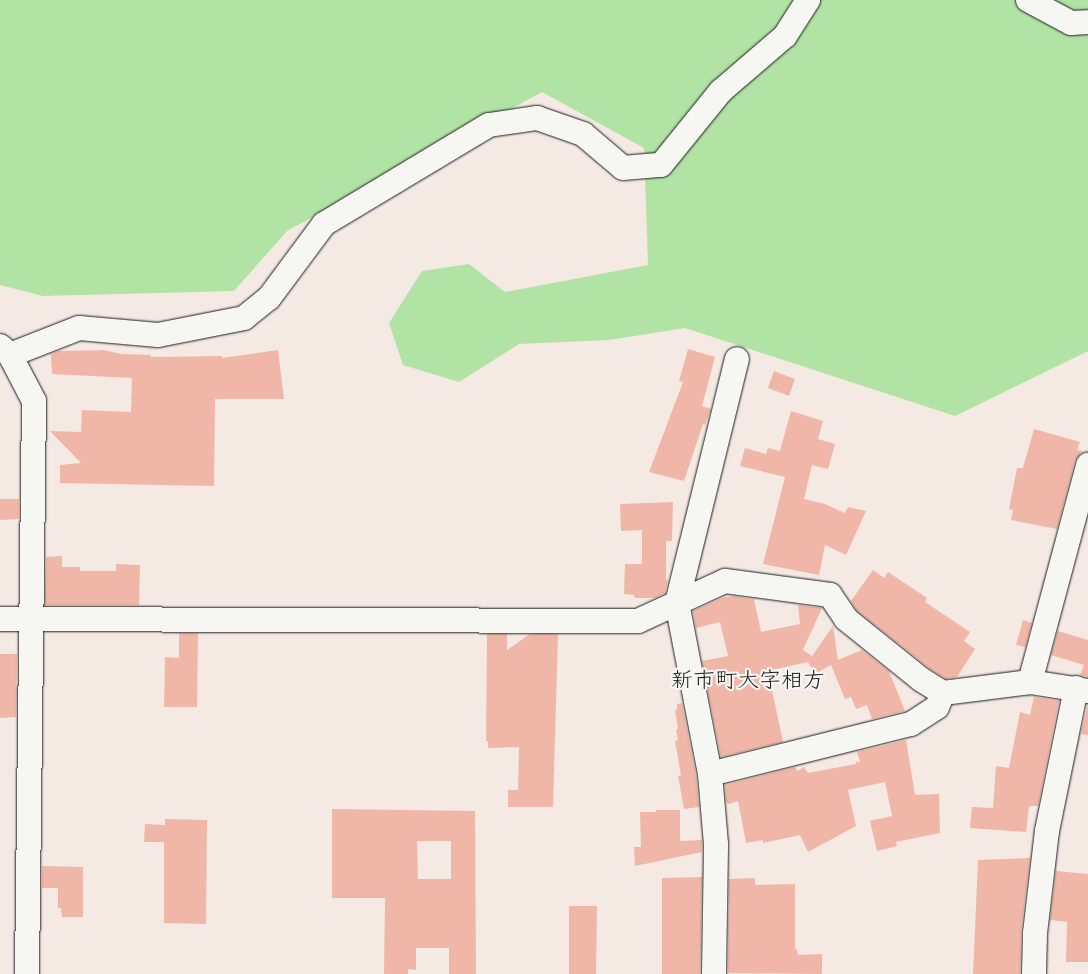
<!DOCTYPE html>
<meta charset="utf-8">
<style>
body{margin:0}
#map{position:relative;width:1088px;height:974px;overflow:hidden;background:#f5e9e3;font-family:Mynerve,"Klee One",sans-serif}
div>[style]{position:absolute}
.green>*{inset:0;background:#b1e3a4}
.building>*{inset:0;background:#f0b7a8}
.roads{filter:drop-shadow(0 0 1px #1c1c1c) drop-shadow(0 0 1px #1c1c1c)}
.street>*{height:24px;margin:-12px;padding:0 12px;transform-origin:12px;border-radius:12px;background:#f6f6f2}
span{translate:-50% -50%;white-space:nowrap;text-align:center;line-height:1.15;-webkit-text-stroke:4.5px #f6f6f2;paint-order:stroke}
.quarter-label{font-size:22px;color:#1c1c1c}
</style>
<div id="map">
<div class="green">
<div style="clip-path:polygon(0 0,1088px 0,1088px 351px,955px 416px,685px 328px,609px 340px,519px 344px,459px 382px,403px 365px,389px 323px,422px 271px,469px 264px,505px 292px,648px 265px,644px 148px,542px 92px,287px 231px,234px 291px,43px 296px,0 285px)"></div>
</div>
<div class="building">
<div style="clip-path:polygon(688px 349px,715px 357px,702px 406px,711px 409px,705px 425px,703px 424px,684px 481px,649px 472px,683px 382px,679px 381px)"></div>
<div style="clip-path:polygon(103px 350px,122px 354px,150px 355px,151px 357px,222px 356px,222px 358px,278px 350px,284px 399px,215px 399px,214px 486px,60px 483px,60px 465px,81px 463px,50px 431px,81px 432px,82px 410px,131px 412px,132px 378px,52px 374px,51px 354px,58px 351px)"></div>
<div style="clip-path:polygon(774px 371px,795px 379px,789px 396px,768px 388px)"></div>
<div style="clip-path:polygon(791px 411px,823px 421px,818px 439px,835px 444px,828px 469px,812px 465px,804px 499px,825px 504px,845px 513px,848px 507px,866px 511px,846px 555px,825px 545px,819px 575px,763px 564px,785px 477px,740px 466px,745px 448px,766px 454px,768px 448px,780px 451px)"></div>
<div style="clip-path:polygon(1034px 429px,1080px 442px,1077px 450px,1082px 451px,1075px 461px,1057px 529px,1011px 520px,1013px 510px,1009px 509px,1017px 468px,1023px 468px)"></div>
<div style="clip-path:polygon(0 499px,19px 499px,19px 519px,0 520px)"></div>
<div style="clip-path:polygon(673px 502px,672px 541px,666px 541px,666px 580px,668px 580px,665px 593px,656px 598px,635px 598px,634px 595px,624px 594px,625px 564px,642px 564px,642px 530px,621px 531px,620px 504px)"></div>
<div style="clip-path:polygon(62px 556px,62px 567px,80px 567px,80px 571px,116px 571px,116px 564px,140px 565px,139px 605px,45px 605px,46px 557px)"></div>
<div style="clip-path:polygon(873px 570px,884px 578px,888px 572px,927px 598px,925px 602px,970px 632px,964px 641px,975px 649px,957px 677px,946px 679px,930px 669px,856px 610px,851px 601px)"></div>
<div style="clip-path:polygon(732px 596px,754px 599px,761px 632px,800px 624px,798px 605px,822px 608px,803px 650px,812px 656px,833px 626px,838px 660px,862px 650px,889px 671px,905px 711px,872px 719px,867px 705px,856px 709px,851px 697px,845px 699px,831px 665px,815px 674px,808px 662px,768px 671px,783px 742px,721px 757px,702px 661px,728px 656px,720px 622px,696px 628px,693px 611px,722px 598px)"></div>
<div style="clip-path:polygon(1023px 620px,1032px 623px,1025px 647px,1016px 645px)"></div>
<div style="clip-path:polygon(1058px 631px,1088px 640px,1088px 677px,1080px 675px,1084px 665px,1051px 655px)"></div>
<div style="clip-path:polygon(179px 633px,198px 633px,197px 707px,164px 707px,165px 657px,179px 658px)"></div>
<div style="clip-path:polygon(487px 634px,507px 634px,507px 650px,530px 634px,558px 634px,553px 807px,508px 807px,508px 790px,518px 790px,519px 747px,488px 748px,488px 741px,486px 741px)"></div>
<div style="clip-path:polygon(0 654px,17px 654px,16px 717px,0 718px)"></div>
<div style="clip-path:polygon(1034px 697px,1059px 701px,1038px 806px,1029px 806px,1026px 832px,970px 828px,972px 807px,993px 808px,996px 766px,1009px 768px,1020px 712px,1030px 715px)"></div>
<div style="clip-path:polygon(682px 703px,696px 776px,699px 807px,684px 809px,678px 776px,681px 775px,675px 741px,678px 740px,676px 729px,678px 729px,675px 710px,677px 710px,677px 704px)"></div>
<div style="clip-path:polygon(1088px 704px,1088px 735px,1081px 734px)"></div>
<div style="clip-path:polygon(906px 740px,915px 795px,939px 794px,940px 833px,896px 842px,897px 846px,877px 851px,870px 821px,892px 816px,885px 782px,848px 790px,856px 826px,808px 852px,800px 835px,763px 843px,763px 840px,746px 843px,738px 801px,729px 804px,726px 802px,725px 785px,795px 767px,798px 771px,804px 767px,808px 773px,856px 764px,856px 762px,860px 762px,857px 752px)"></div>
<div style="clip-path:polygon(evenodd,332px 809px,475px 811px,476px 974px,449px 974px,449px 948px,416px 948px,416px 970px,408px 969px,408px 974px,384px 974px,385px 898px,332px 898px,332px 809px,417px 841px,451px 841px,451px 879px,418px 879px,417px 841px)"></div>
<div style="clip-path:polygon(656px 810px,680px 810px,680px 841px,702px 840px,702px 852px,635px 866px,634px 847px,641px 847px,640px 812px,656px 812px)"></div>
<div style="clip-path:polygon(165px 819px,207px 820px,206px 924px,164px 923px,164px 842px,144px 842px,145px 824px,165px 825px)"></div>
<div style="clip-path:polygon(1030px 858px,1021px 931px,1020px 974px,973px 974px,978px 860px)"></div>
<div style="clip-path:polygon(42px 866px,83px 867px,83px 917px,62px 917px,61px 908px,58px 908px,58px 888px,42px 888px)"></div>
<div style="clip-path:polygon(1056px 871px,1088px 874px,1088px 962px,1066px 962px,1067px 922px,1050px 920px)"></div>
<div style="clip-path:polygon(702px 877px,700px 974px,662px 974px,662px 878px)"></div>
<div style="clip-path:polygon(755px 878px,755px 885px,795px 884px,795px 949px,797px 949px,798px 955px,822px 954px,822px 974px,728px 973px,729px 879px)"></div>
<div style="clip-path:polygon(569px 906px,597px 906px,596px 974px,569px 974px)"></div>
</div>
<div class="roads">
<div class="street">
<div style="left:1028px;top:0;width:49px;rotate:28.1deg"></div>
<div style="left:1071px;top:23px;width:17px;rotate:-3deg"></div>
<div style="left:0;top:346px;width:13px;rotate:42deg"></div>
<div style="left:10px;top:355px;width:52px;rotate:62.4deg"></div>
<div style="left:34px;top:401px;width:573px;rotate:90.7deg"></div>
<div style="left:10px;top:355px;width:74px;rotate:-21.4deg"></div>
<div style="left:79px;top:328px;width:79px;rotate:5.1deg"></div>
<div style="left:158px;top:335px;width:88px;rotate:-11.2deg"></div>
<div style="left:244px;top:318px;width:32px;rotate:-39deg"></div>
<div style="left:269px;top:298px;width:92px;rotate:-53.4deg"></div>
<div style="left:324px;top:224px;width:192px;rotate:-31deg"></div>
<div style="left:489px;top:125px;width:49px;rotate:-8.3deg"></div>
<div style="left:537px;top:118px;width:49px;rotate:19.2deg"></div>
<div style="left:583px;top:134px;width:52px;rotate:40.4deg"></div>
<div style="left:623px;top:168px;width:38px;rotate:-5deg"></div>
<div style="left:661px;top:165px;width:95px;rotate:-51deg"></div>
<div style="left:721px;top:91px;width:84px;rotate:-40.7deg"></div>
<div style="left:785px;top:36px;width:43px;rotate:-57.4deg"></div>
<div style="left:0;top:619px;width:638px;rotate:0.18deg"></div>
<div style="left:638px;top:621px;width:96px;rotate:-24.7deg"></div>
<div style="left:725px;top:581px;width:106px;rotate:7.6deg"></div>
<div style="left:830px;top:595px;width:29px;rotate:56deg"></div>
<div style="left:846px;top:619px;width:97px;rotate:38.8deg"></div>
<div style="left:922px;top:680px;width:25px;rotate:32deg"></div>
<div style="left:943px;top:693px;width:88px;rotate:-7.2deg"></div>
<div style="left:1030px;top:682px;width:59px;rotate:8.8deg"></div>
<div style="left:1030px;top:682px;width:225px;rotate:-75deg"></div>
<div style="left:710px;top:774px;width:207px;rotate:-14deg"></div>
<div style="left:911px;top:724px;width:31px;rotate:-33deg"></div>
<div style="left:937px;top:707px;width:15px;rotate:-67deg"></div>
<div style="left:714px;top:974px;width:130px;rotate:-89.1deg"></div>
<div style="left:716px;top:844px;width:70px;rotate:-94.9deg"></div>
<div style="left:710px;top:774px;width:174px;rotate:-100.9deg"></div>
<div style="left:677px;top:603px;width:251px;rotate:-76.2deg"></div>
<div style="left:1034px;top:974px;width:41px;rotate:-88.6deg"></div>
<div style="left:1035px;top:933px;width:103px;rotate:-83.3deg"></div>
<div style="left:1047px;top:831px;width:146px;rotate:-78.5deg"></div>
</div>
</div>
<div class="quarter-label">
<span style="left:748px;top:682px">新市町大字相方</span>
</div>
</div>
